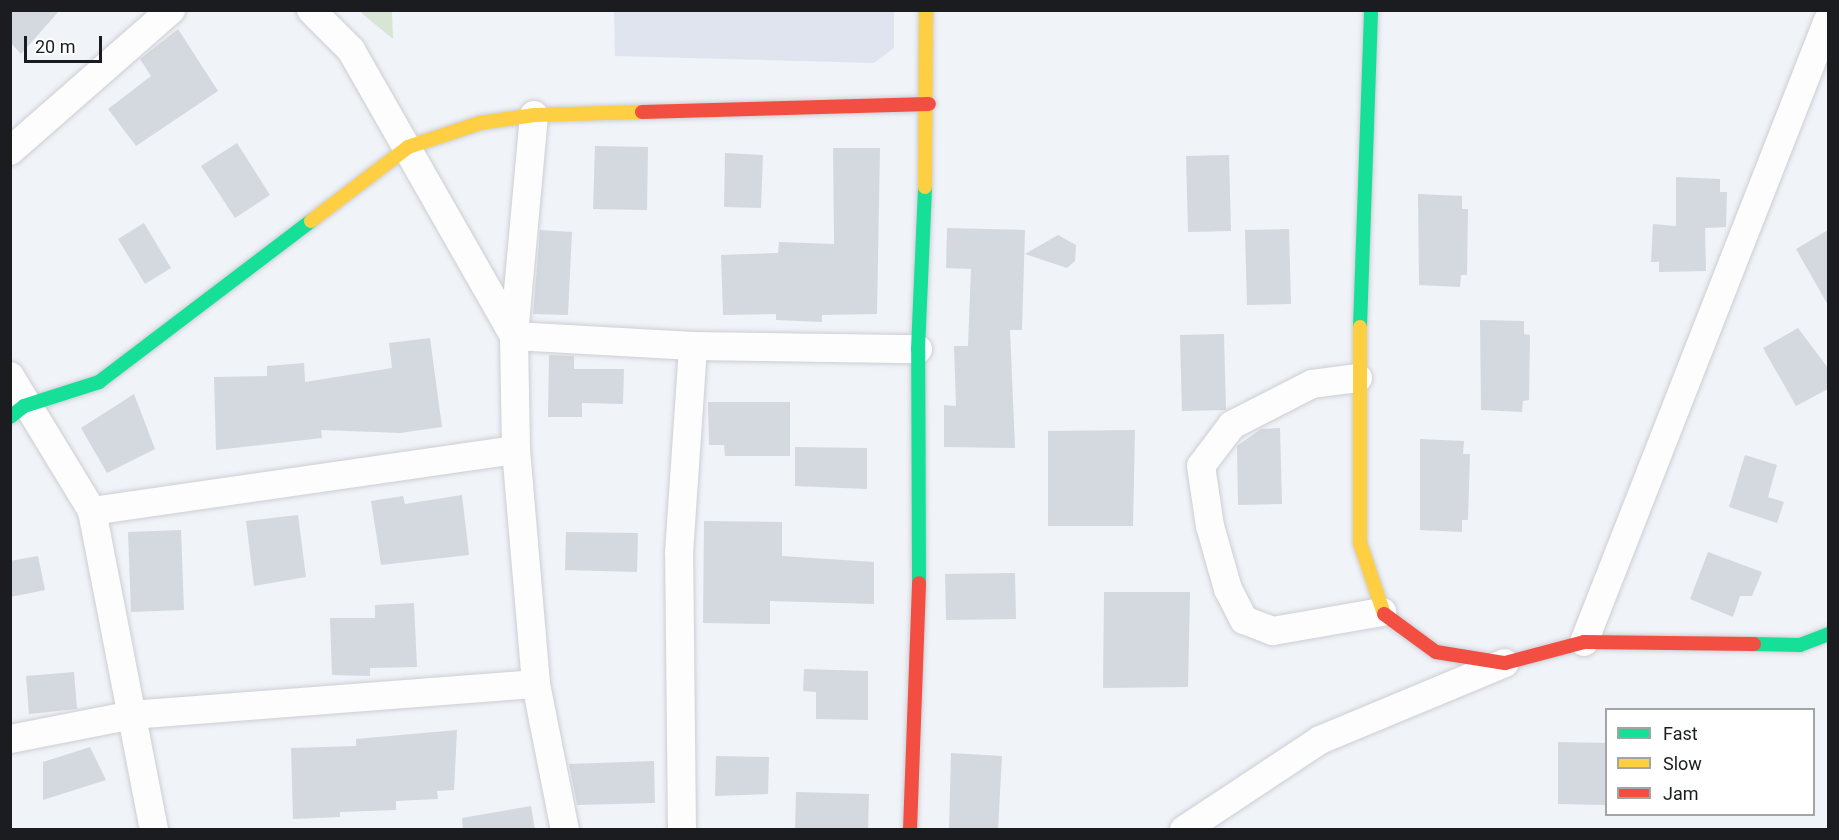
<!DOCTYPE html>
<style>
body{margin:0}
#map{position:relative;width:1839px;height:840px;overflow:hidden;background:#f0f3f8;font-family:Roboto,sans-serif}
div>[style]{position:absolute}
.built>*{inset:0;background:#dfe4ee}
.green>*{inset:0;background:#d7e5d4}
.building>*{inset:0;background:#d4d9df}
.roads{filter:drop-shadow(0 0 2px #ccced2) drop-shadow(0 0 2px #ccced2)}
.street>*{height:28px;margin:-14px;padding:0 14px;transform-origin:14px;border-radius:14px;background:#fdfdfe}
.fast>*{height:14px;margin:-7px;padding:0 7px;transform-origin:7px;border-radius:7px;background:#16e098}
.slow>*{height:14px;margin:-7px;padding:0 7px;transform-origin:7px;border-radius:7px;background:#ffcf43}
.jam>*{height:14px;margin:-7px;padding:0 7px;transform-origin:7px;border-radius:7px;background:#f24e42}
span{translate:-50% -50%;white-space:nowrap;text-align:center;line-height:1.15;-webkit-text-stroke:4.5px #fff;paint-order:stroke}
.frame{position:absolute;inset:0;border:12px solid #1a1c1f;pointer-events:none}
.legend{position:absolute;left:1605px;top:708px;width:210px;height:108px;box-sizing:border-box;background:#fff;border:2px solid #a3a4a5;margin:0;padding:8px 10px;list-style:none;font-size:18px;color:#1a1c1f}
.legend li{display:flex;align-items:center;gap:12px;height:30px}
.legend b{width:30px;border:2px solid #a3a4a5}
.scale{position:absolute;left:24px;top:36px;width:78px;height:27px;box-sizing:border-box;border:3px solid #1a1c1f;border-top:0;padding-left:8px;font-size:18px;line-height:21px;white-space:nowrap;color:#1a1c1f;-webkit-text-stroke:4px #fff;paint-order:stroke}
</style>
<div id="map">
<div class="built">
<div style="clip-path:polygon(614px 11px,894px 11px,894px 48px,874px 63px,615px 56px)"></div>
</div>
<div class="green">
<div style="clip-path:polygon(359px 11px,392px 11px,393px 39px)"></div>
</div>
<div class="building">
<div style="clip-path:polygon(10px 10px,60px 10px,21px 54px,10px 42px)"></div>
<div style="clip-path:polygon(178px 29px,218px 91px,136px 146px,108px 109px,151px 76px,140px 59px)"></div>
<div style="clip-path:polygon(237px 143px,270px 195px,235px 218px,201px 166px)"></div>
<div style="clip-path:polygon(595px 146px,648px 147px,647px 210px,593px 209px)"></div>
<div style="clip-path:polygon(833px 148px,880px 148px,877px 314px,822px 315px,822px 322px,776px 320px,776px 314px,723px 315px,721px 255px,778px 253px,779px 242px,834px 244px)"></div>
<div style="clip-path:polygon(725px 153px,763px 155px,761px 208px,724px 207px)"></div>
<div style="clip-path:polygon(1229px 155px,1231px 231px,1188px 232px,1186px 156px)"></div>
<div style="clip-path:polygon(1676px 177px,1720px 179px,1720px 192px,1727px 192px,1726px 227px,1705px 228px,1706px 271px,1659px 272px,1659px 262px,1651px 262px,1653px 224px,1676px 226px)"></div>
<div style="clip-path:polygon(1418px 194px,1462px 196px,1462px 209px,1468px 209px,1467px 275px,1461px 275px,1460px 287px,1419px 285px)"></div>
<div style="clip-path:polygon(144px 223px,171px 268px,145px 284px,118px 239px)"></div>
<div style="clip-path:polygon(947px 228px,1025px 230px,1022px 330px,1010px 330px,1015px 448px,944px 447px,944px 405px,956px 406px,954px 346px,968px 346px,971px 269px,946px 268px)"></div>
<div style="clip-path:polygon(1289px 229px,1291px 304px,1247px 305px,1245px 230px)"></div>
<div style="clip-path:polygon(540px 230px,572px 232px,568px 315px,533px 314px)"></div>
<div style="clip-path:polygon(1828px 230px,1828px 305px,1796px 249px)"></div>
<div style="clip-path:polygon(1058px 235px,1076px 245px,1075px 261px,1067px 268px,1025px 254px)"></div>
<div style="clip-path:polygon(1480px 320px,1524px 321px,1524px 334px,1530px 335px,1529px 400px,1523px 401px,1522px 412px,1481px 410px)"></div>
<div style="clip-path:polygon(1798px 328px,1828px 368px,1828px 389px,1796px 406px,1763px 348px)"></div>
<div style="clip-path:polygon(1224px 334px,1226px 410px,1182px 411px,1180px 335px)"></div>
<div style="clip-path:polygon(430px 338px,442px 427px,400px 433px,321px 430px,322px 438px,216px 450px,214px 377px,267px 376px,267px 366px,304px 363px,305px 382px,392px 368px,389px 343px)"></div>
<div style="clip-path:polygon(549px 355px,574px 356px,574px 369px,624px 369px,623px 404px,582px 403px,582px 417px,548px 417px)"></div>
<div style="clip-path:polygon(134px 394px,155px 449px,107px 473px,81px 428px)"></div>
<div style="clip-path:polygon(708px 402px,790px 402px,790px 456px,725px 456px,724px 445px,709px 445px)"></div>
<div style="clip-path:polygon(1280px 428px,1282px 504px,1238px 505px,1237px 446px,1261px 429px)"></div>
<div style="clip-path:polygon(1135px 430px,1133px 526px,1048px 526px,1048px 431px)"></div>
<div style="clip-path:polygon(1420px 439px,1464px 441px,1463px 454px,1470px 454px,1468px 520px,1462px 520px,1462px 532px,1420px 530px)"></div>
<div style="clip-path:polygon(795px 447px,867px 448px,867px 489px,795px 486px)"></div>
<div style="clip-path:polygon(1745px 455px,1777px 465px,1768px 497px,1784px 502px,1777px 523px,1729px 507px)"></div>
<div style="clip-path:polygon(462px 495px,469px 555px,381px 565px,371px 501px,403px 496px,405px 504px)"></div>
<div style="clip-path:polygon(298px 515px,306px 577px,254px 586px,246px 521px)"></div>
<div style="clip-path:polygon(704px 521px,782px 522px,782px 556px,874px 562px,874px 604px,770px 601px,770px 624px,703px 623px)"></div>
<div style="clip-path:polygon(181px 530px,184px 610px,131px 612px,128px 532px)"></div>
<div style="clip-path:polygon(566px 532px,638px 533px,637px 572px,565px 570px)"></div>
<div style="clip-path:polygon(1708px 552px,1762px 572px,1752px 596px,1740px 596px,1733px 617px,1690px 599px)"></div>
<div style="clip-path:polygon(38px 556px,45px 590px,10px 597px,10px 561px)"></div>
<div style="clip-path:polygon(1015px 573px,1016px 619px,946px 620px,945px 574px)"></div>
<div style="clip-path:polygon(1104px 592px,1190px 592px,1188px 687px,1103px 688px)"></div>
<div style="clip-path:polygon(414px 603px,417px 667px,370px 668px,370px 676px,332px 675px,330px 618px,375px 618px,375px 605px)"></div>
<div style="clip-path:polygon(804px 669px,868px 671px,868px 720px,816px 719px,816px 692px,803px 691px)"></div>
<div style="clip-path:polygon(74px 672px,77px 709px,29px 714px,26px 676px)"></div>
<div style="clip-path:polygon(457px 730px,454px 790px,437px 791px,438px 799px,396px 801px,396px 810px,340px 812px,340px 817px,293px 819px,291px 748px,356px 746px,356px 739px)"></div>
<div style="clip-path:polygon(1558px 742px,1606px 743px,1606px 805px,1558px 804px)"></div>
<div style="clip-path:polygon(90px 747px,106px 780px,43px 800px,43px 762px)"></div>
<div style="clip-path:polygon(951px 753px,1002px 756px,998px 830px,949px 830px)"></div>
<div style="clip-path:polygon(716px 756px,769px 757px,768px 794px,715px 796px)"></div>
<div style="clip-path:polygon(654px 761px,655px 803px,577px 805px,569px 764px)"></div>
<div style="clip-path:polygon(796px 792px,869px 794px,868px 830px,795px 830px)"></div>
<div style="clip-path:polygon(531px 806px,535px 830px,463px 830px,462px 818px)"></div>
</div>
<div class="roads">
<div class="street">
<div style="left:311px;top:10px;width:57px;rotate:45deg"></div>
<div style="left:351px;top:50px;width:329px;rotate:60.3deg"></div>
<div style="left:514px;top:336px;width:179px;rotate:3.2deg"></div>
<div style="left:693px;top:346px;width:225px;rotate:0.8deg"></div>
<div style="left:534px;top:115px;width:222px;rotate:95.2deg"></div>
<div style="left:514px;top:336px;width:114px;rotate:89deg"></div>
<div style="left:516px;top:450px;width:235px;rotate:85.1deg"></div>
<div style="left:536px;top:684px;width:149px;rotate:78.8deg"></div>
<div style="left:10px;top:151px;width:214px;rotate:-41.2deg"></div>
<div style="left:10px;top:376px;width:158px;rotate:58.7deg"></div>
<div style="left:92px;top:511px;width:325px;rotate:79deg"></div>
<div style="left:1358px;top:378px;width:46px;rotate:172.6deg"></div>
<div style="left:1312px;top:384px;width:90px;rotate:152.9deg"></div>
<div style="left:1232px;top:425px;width:51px;rotate:127.1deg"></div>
<div style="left:1201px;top:466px;width:61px;rotate:81.5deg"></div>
<div style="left:1210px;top:526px;width:66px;rotate:74.1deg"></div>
<div style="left:1228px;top:589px;width:35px;rotate:63deg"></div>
<div style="left:1244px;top:620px;width:31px;rotate:21deg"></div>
<div style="left:1273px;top:631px;width:111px;rotate:-9.9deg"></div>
<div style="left:92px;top:511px;width:428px;rotate:-8.2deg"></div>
<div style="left:1584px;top:642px;width:668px;rotate:-68.58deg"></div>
<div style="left:10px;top:739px;width:124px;rotate:-11.1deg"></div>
<div style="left:132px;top:715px;width:405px;rotate:-4.4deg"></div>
<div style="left:682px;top:830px;width:277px;rotate:-90.6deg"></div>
<div style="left:679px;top:553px;width:207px;rotate:-86.1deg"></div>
<div style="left:1184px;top:830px;width:163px;rotate:-33.5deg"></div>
<div style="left:1320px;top:740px;width:200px;rotate:-22.6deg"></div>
</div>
<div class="fast">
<div style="left:1360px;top:327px;width:317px;rotate:-88deg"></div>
<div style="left:10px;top:417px;width:18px;rotate:-38deg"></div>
<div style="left:24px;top:406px;width:79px;rotate:-17.7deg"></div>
<div style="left:99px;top:382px;width:266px;rotate:-37.2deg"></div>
<div style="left:919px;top:583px;width:234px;rotate:-90.2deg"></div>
<div style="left:918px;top:349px;width:162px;rotate:-87.5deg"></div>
<div style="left:1754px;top:644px;width:46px;rotate:1.2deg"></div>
<div style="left:1800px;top:645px;width:30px;rotate:-21deg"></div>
</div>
<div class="slow">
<div style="left:925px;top:187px;width:177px;rotate:-89.7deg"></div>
<div style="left:311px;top:221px;width:122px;rotate:-37.3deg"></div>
<div style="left:408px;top:147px;width:76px;rotate:-18.4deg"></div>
<div style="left:480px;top:123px;width:55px;rotate:-8.4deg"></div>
<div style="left:534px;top:115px;width:108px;rotate:-1.6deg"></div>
<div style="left:1360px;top:327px;width:216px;rotate:90deg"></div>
<div style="left:1360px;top:543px;width:75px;rotate:71.3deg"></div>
</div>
<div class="jam">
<div style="left:642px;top:112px;width:287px;rotate:-1.6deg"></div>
<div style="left:1384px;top:614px;width:64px;rotate:36.2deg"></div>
<div style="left:1436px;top:652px;width:70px;rotate:9.1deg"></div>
<div style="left:1505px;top:663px;width:82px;rotate:-14.9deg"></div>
<div style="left:1584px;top:642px;width:170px;rotate:0.7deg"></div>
<div style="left:910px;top:830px;width:247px;rotate:-87.9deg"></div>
</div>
</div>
<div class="frame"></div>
<ul class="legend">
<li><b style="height:8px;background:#16e098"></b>Fast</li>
<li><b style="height:8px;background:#ffcf43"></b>Slow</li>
<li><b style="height:8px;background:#f24e42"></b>Jam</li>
</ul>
<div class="scale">20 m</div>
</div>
